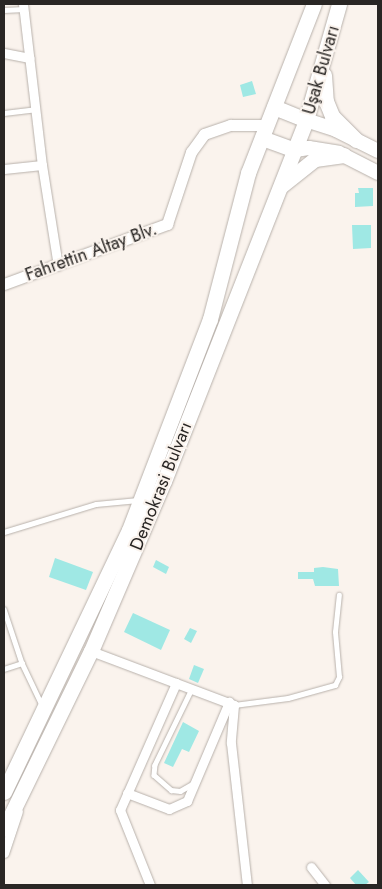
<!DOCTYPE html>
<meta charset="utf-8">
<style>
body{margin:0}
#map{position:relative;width:382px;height:889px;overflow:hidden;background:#faf3ed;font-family:Jost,sans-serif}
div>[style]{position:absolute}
.building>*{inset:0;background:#9fe8e4}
.roads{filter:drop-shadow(0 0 1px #b8b1ab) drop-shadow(0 0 1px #b8b1ab)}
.lane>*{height:4.5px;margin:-2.25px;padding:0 2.25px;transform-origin:2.25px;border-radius:2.25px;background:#fff}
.street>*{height:9px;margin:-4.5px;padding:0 4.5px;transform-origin:4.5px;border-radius:4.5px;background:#fff}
.secondary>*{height:11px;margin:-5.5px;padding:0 5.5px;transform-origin:5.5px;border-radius:5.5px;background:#fff}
.primary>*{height:14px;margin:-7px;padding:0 7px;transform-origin:7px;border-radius:7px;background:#fff}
.highway>*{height:15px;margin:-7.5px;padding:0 7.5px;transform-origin:7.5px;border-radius:7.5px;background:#fff}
span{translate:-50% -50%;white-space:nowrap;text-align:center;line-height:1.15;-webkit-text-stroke:4px #faf3ed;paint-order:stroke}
.street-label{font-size:18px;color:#292624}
.frame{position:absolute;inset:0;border:5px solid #292624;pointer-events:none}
</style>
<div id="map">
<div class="building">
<div style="clip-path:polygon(252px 81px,256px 94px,243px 97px,240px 85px)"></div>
<div style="clip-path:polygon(358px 188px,373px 188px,373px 206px,355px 207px,355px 193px,359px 193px)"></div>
<div style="clip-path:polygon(352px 225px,371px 225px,371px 248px,353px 249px)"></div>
<div style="clip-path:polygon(55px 558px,93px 572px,86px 590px,49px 577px)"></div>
<div style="clip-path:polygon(156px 560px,169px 567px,166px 574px,153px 567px)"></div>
<div style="clip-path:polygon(323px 567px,338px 569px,339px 586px,315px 586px,313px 579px,298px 579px,298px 572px,314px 572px,314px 568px)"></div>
<div style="clip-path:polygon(133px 613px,170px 630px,161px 650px,124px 632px)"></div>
<div style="clip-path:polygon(190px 628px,197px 631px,191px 643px,184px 639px)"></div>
<div style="clip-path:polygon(194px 665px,204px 669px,198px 683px,189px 679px)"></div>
<div style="clip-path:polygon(183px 722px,199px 731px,189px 752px,182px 749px,173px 767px,164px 763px)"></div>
<div style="clip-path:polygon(358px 870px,369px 882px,365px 885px,356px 885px,350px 878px)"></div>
</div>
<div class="roads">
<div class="lane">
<div style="left:4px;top:10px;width:20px;rotate:-3deg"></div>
<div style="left:4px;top:113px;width:31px;rotate:-7deg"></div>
<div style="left:4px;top:532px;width:96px;rotate:-16.9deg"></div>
<div style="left:96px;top:504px;width:42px;rotate:-5.4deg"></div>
<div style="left:4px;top:609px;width:57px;rotate:71.6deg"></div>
<div style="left:22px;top:663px;width:47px;rotate:64.5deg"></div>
<div style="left:4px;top:669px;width:19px;rotate:-18deg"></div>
<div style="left:192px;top:689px;width:85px;rotate:116deg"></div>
<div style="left:155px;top:765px;width:10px;rotate:96deg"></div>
<div style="left:154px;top:775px;width:23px;rotate:41deg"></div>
<div style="left:171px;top:790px;width:9px;rotate:6deg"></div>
<div style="left:180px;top:791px;width:14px;rotate:-30deg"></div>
<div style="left:234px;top:705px;width:54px;rotate:-7.4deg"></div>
<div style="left:288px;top:698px;width:49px;rotate:-15.5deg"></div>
<div style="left:335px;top:685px;width:9px;rotate:-63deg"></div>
<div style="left:339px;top:677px;width:45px;rotate:-95.1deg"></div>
<div style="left:335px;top:632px;width:37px;rotate:-84deg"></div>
</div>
<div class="street">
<div style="left:23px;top:4px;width:162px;rotate:83.3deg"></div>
<div style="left:42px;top:165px;width:102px;rotate:81deg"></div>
<div style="left:4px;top:53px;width:26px;rotate:11deg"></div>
<div style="left:4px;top:169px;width:38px;rotate:-6deg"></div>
<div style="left:91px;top:651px;width:153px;rotate:20.7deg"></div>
<div style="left:234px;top:705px;width:38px;rotate:95deg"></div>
<div style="left:231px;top:743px;width:143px;rotate:83.6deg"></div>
<div style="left:127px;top:793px;width:45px;rotate:20.9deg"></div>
<div style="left:169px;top:809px;width:20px;rotate:-24deg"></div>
<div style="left:187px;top:801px;width:108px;rotate:-67deg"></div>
<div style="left:4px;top:853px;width:44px;rotate:-71.6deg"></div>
<div style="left:311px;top:867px;width:23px;rotate:52deg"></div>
<div style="left:150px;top:885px;width:81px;rotate:-111.8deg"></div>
<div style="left:120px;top:810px;width:139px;rotate:-66.2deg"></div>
</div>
<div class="secondary">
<div style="left:4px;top:284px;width:174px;rotate:-20.2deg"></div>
<div style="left:167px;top:224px;width:76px;rotate:-71.6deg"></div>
<div style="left:191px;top:152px;width:22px;rotate:-54deg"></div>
<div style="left:204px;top:134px;width:28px;rotate:-19deg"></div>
<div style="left:230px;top:125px;width:37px"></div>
</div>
<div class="primary">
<div style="left:306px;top:120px;width:32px;rotate:18deg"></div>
<div style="left:336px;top:130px;width:47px;rotate:26.6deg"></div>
<div style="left:295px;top:150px;width:14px;rotate:-8deg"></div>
<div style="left:309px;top:148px;width:30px;rotate:9deg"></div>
<div style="left:339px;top:153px;width:44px;rotate:27.1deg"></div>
</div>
<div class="highway">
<div style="left:324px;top:75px;width:26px;rotate:86deg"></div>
<div style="left:326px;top:101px;width:16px;rotate:68deg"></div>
<div style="left:332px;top:116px;width:34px;rotate:45deg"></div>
<div style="left:274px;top:107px;width:35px;rotate:22deg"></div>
<div style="left:262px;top:138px;width:35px;rotate:20deg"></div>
<div style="left:281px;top:186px;width:43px;rotate:-38.5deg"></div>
<div style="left:315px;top:159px;width:29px;rotate:-8deg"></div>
<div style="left:4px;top:792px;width:290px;rotate:-64.5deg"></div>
<div style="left:129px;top:530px;width:226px;rotate:-69deg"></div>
<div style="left:210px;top:319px;width:151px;rotate:-75.4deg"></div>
<div style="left:248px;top:173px;width:181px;rotate:-68.7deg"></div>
<div style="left:4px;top:829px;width:198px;rotate:-64deg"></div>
<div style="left:91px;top:651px;width:185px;rotate:-66.8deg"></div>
<div style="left:164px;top:481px;width:388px;rotate:-68.5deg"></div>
<div style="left:306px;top:120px;width:121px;rotate:-74.1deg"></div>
</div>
</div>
<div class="street-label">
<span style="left:321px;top:70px;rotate:-74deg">Uşak Bulvarı</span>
<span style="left:91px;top:252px;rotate:-20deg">Fahrettin Altay Blv.</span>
<span style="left:161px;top:486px;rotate:-68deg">Demokrasi Bulvarı</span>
</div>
<div class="frame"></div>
</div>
